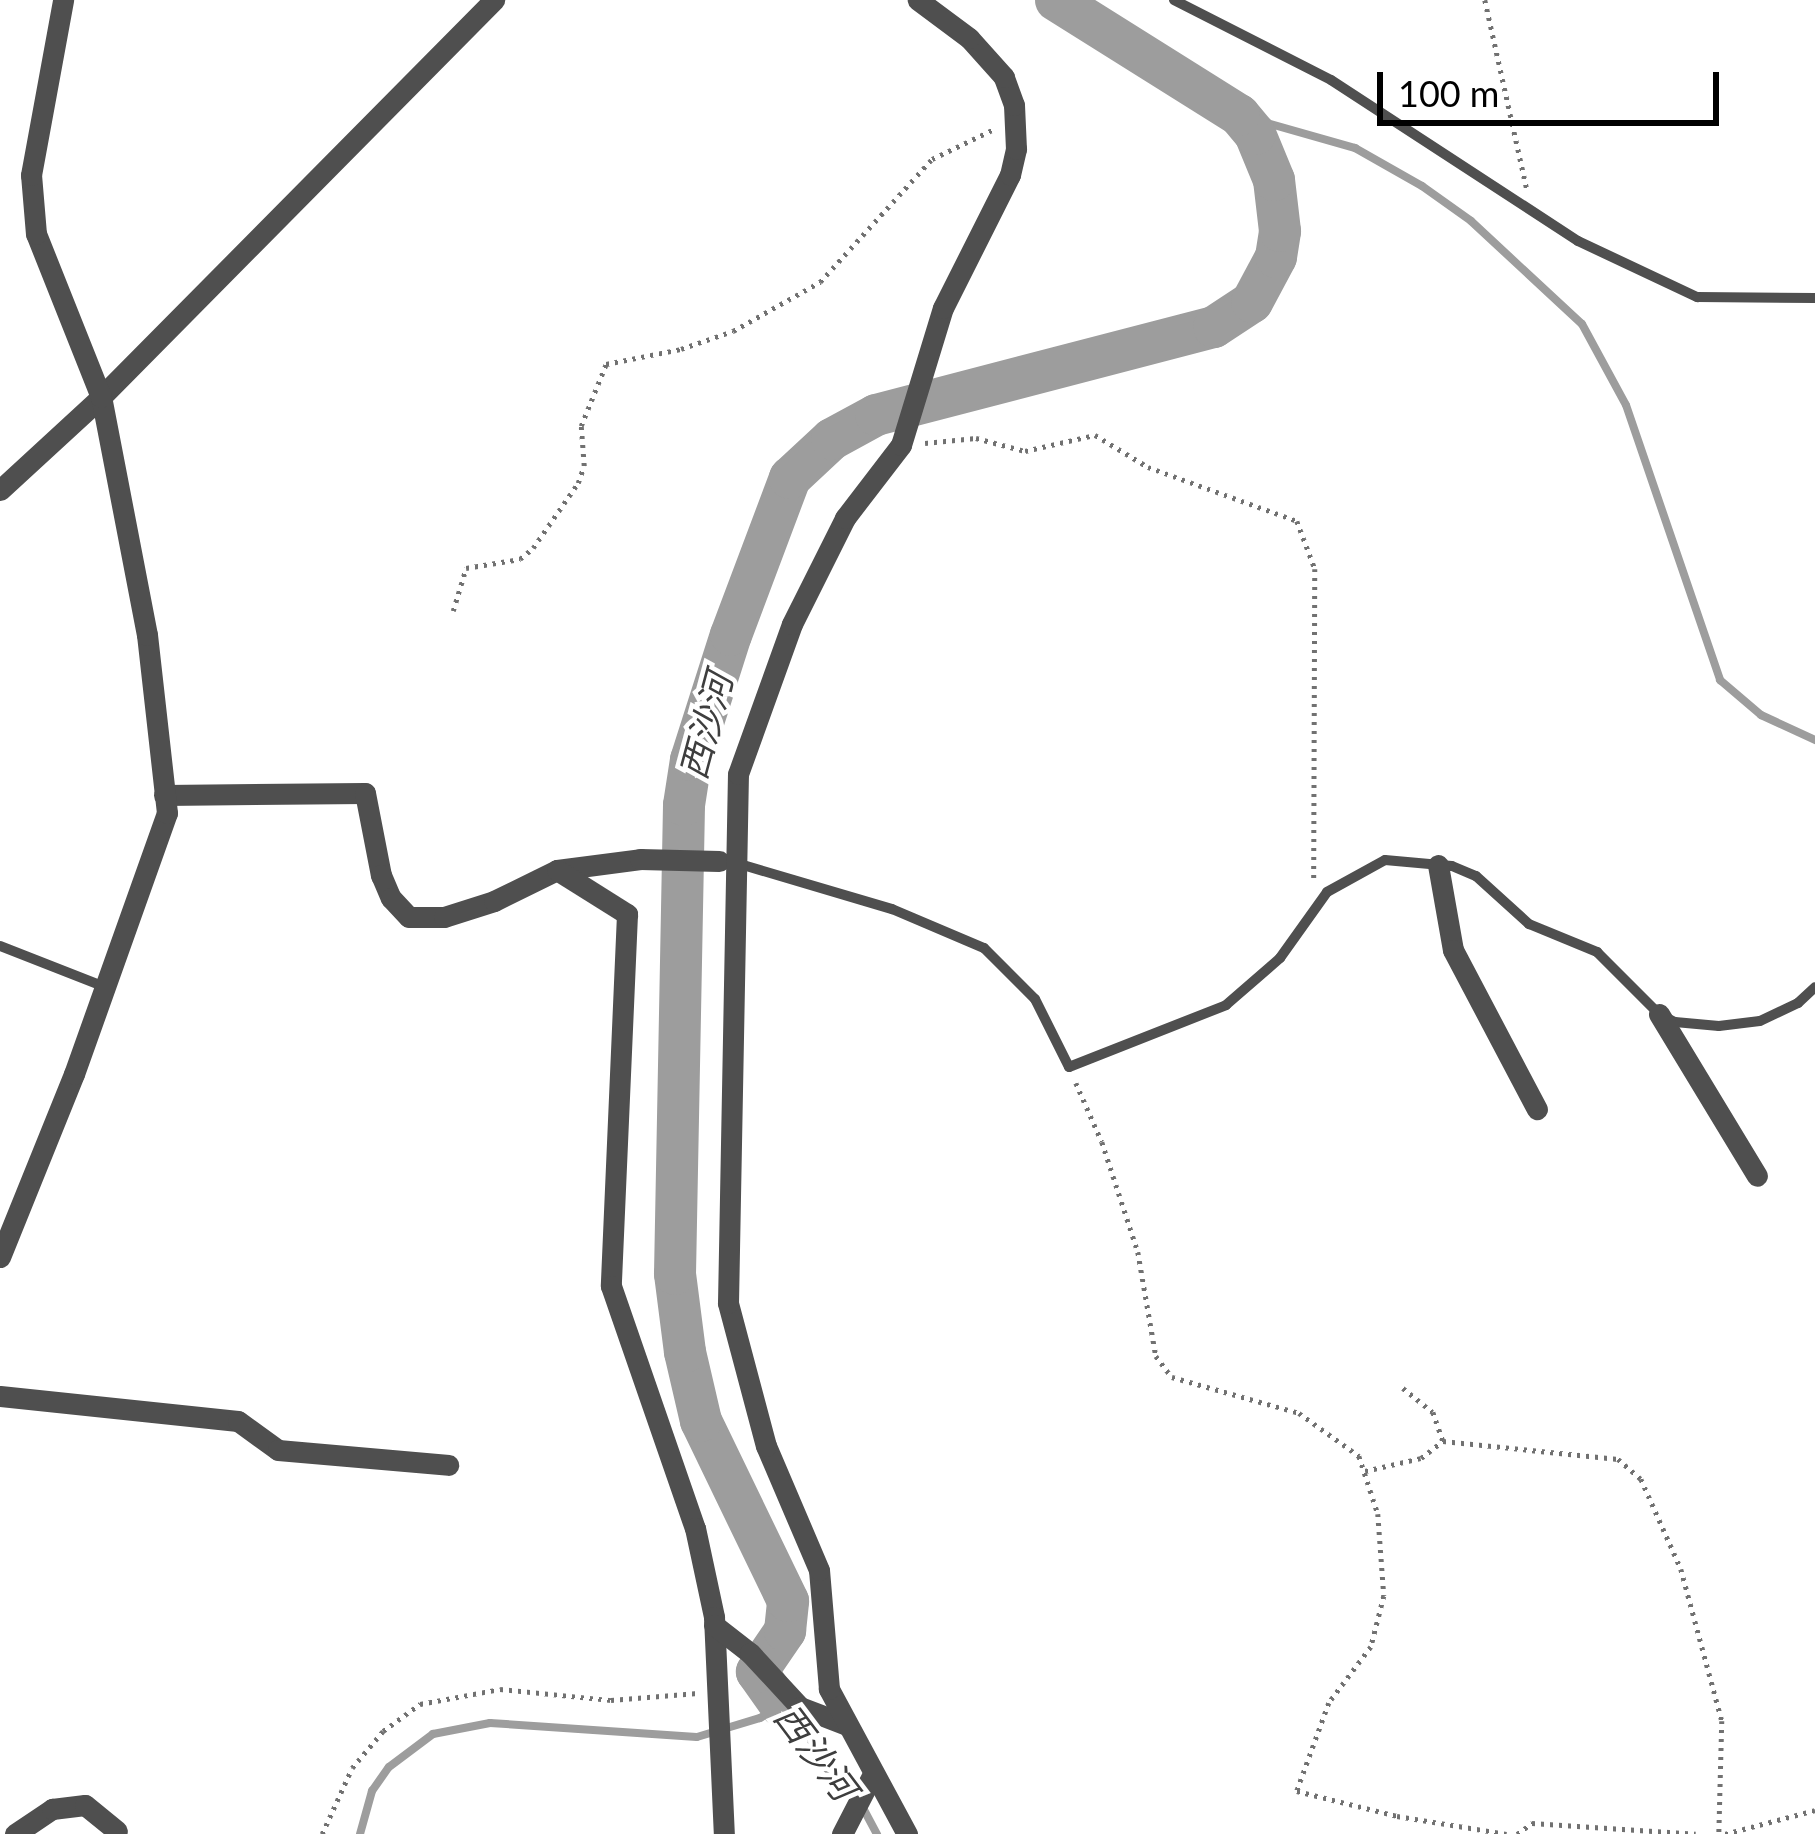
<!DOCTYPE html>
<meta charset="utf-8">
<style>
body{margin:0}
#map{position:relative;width:1815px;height:1834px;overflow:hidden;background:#fff;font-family:Lato,"Noto Sans SC",sans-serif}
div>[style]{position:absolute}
.stream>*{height:8px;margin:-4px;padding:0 4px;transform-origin:4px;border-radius:4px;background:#9d9d9d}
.river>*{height:42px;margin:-21px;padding:0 21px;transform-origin:21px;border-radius:21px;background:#9d9d9d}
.path>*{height:4.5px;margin-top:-2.25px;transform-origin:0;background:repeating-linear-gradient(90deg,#717171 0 3px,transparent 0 9px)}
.service>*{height:10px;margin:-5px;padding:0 5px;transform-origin:5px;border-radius:5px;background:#4f4f4f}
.minor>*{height:21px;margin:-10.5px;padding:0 10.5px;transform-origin:10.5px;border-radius:10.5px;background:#4f4f4f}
span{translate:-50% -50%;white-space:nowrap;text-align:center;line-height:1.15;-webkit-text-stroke:9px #fff;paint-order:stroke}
.water-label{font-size:36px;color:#3e3e3e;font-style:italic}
.scale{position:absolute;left:1377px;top:72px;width:342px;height:54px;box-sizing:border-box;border:6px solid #000;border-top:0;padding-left:15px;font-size:36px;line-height:42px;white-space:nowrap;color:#000;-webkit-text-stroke:9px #fff;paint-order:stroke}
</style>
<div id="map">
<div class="stream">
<div style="left:1239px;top:115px;width:121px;rotate:15.9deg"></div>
<div style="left:1355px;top:148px;width:77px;rotate:29.6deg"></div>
<div style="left:1422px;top:186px;width:60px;rotate:35.5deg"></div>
<div style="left:1471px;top:221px;width:151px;rotate:42.9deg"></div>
<div style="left:1582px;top:324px;width:92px;rotate:61.5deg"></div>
<div style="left:1626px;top:405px;width:291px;rotate:71.1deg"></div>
<div style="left:1720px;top:680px;width:54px;rotate:40.5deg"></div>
<div style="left:1761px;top:715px;width:60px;rotate:24.8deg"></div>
<div style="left:360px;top:1834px;width:45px;rotate:-74.4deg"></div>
<div style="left:372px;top:1791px;width:29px;rotate:-55deg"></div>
<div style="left:389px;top:1767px;width:55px;rotate:-36.9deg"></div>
<div style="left:433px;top:1734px;width:58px;rotate:-10.9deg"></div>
<div style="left:490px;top:1723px;width:207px;rotate:3.9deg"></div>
<div style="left:697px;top:1737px;width:66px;rotate:-16.8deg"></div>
<div style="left:760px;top:1718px;width:24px;rotate:-30deg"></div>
<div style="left:781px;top:1706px;width:37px;rotate:44deg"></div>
<div style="left:808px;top:1732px;width:29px;rotate:70deg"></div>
<div style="left:818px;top:1759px;width:67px;rotate:47.4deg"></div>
<div style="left:863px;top:1808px;width:30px;rotate:62deg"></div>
</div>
<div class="river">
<div style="left:781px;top:1706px;width:42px;rotate:-125.2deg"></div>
<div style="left:757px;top:1672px;width:50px;rotate:-55.7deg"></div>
<div style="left:785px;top:1631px;width:30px;rotate:-84deg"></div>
<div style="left:788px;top:1601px;width:200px;rotate:-115.8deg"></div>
<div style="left:701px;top:1421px;width:71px;rotate:-103.1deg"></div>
<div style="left:685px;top:1352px;width:79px;rotate:-97.3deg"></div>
<div style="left:675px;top:1274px;width:469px;rotate:-88.9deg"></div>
<div style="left:684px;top:805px;width:46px;rotate:-81.2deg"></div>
<div style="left:691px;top:760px;width:131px;rotate:-72.3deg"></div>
<div style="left:731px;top:635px;width:168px;rotate:-69.4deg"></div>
<div style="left:790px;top:478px;width:57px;rotate:-42.9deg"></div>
<div style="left:832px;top:439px;width:50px;rotate:-28.6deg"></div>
<div style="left:876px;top:415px;width:349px;rotate:-14.6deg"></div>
<div style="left:1214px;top:327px;width:45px;rotate:-33.3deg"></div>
<div style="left:1252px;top:302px;width:51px;rotate:-61.9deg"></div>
<div style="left:1276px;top:257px;width:26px;rotate:-81deg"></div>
<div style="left:1280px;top:231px;width:51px;rotate:-96.7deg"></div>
<div style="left:1274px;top:180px;width:50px;rotate:-112.4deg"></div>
<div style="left:1255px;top:134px;width:25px;rotate:-130deg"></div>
<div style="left:1239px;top:115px;width:216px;rotate:-147.9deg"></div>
</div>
<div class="path">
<div style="left:1485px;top:0;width:194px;rotate:77.5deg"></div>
<div style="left:925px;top:443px;width:51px;rotate:-5.6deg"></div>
<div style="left:976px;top:438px;width:51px;rotate:14.9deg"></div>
<div style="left:1025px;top:451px;width:72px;rotate:-12.9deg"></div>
<div style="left:1095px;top:435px;width:62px;rotate:31.1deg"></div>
<div style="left:1148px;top:467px;width:158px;rotate:19.9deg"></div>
<div style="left:1297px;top:521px;width:51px;rotate:69.4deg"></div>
<div style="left:1315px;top:569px;width:310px;rotate:90.2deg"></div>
<div style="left:453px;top:611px;width:45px;rotate:-73.2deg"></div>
<div style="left:466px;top:568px;width:55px;rotate:-9.5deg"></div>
<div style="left:520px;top:559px;width:17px;rotate:-40deg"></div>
<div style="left:533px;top:548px;width:79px;rotate:-55.3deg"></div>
<div style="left:578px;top:483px;width:18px;rotate:-71deg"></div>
<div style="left:584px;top:466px;width:40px;rotate:-94.3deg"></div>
<div style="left:581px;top:426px;width:67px;rotate:-68deg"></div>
<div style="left:606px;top:364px;width:76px;rotate:-11.3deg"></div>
<div style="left:681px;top:349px;width:55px;rotate:-19.1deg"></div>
<div style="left:733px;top:331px;width:100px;rotate:-29.4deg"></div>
<div style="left:820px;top:282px;width:166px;rotate:-47.7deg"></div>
<div style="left:932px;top:159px;width:69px;rotate:-25.8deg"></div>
<div style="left:1076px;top:1083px;width:64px;rotate:66.2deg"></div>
<div style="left:1102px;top:1142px;width:116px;rotate:71.9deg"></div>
<div style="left:1138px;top:1252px;width:106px;rotate:80.2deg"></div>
<div style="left:1156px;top:1356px;width:26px;rotate:53deg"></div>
<div style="left:1172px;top:1377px;width:132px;rotate:15.8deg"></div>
<div style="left:1299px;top:1413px;width:74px;rotate:35.6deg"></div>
<div style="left:1359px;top:1456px;width:61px;rotate:71.9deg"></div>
<div style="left:1378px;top:1514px;width:82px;rotate:85.8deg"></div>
<div style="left:1384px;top:1596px;width:53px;rotate:104.3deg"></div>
<div style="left:1371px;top:1647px;width:70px;rotate:126.9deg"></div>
<div style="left:1329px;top:1703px;width:94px;rotate:110deg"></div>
<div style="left:1297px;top:1791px;width:103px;rotate:14deg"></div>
<div style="left:1397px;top:1816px;width:111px;rotate:9.3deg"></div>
<div style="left:1403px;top:1388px;width:38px;rotate:39deg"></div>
<div style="left:1433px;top:1412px;width:31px;rotate:71deg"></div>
<div style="left:1365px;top:1471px;width:57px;rotate:-13.1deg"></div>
<div style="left:1421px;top:1458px;width:28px;rotate:-38deg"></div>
<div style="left:1443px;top:1441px;width:176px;rotate:5.9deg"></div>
<div style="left:1618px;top:1459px;width:30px;rotate:41deg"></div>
<div style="left:1641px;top:1479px;width:98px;rotate:66deg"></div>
<div style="left:1681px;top:1569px;width:157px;rotate:74.9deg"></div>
<div style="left:1722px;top:1721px;width:113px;rotate:91.5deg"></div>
<div style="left:322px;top:1834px;width:72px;rotate:-65.6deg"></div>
<div style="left:352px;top:1768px;width:48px;rotate:-50deg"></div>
<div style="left:383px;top:1731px;width:46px;rotate:-36.1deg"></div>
<div style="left:420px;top:1704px;width:81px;rotate:-10.6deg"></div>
<div style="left:500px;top:1689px;width:112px;rotate:5.7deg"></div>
<div style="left:611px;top:1700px;width:87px;rotate:-4.6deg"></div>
<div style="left:1517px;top:1834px;width:19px;rotate:-36deg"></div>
<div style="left:1532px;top:1823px;width:164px;rotate:3.8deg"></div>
<div style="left:1725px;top:1834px;width:93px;rotate:-14.9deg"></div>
</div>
<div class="service">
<div style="left:1174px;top:0;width:176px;rotate:27deg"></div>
<div style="left:1331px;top:80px;width:295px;rotate:33.1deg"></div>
<div style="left:1578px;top:241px;width:132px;rotate:25.2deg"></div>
<div style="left:1697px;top:297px;width:118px;rotate:0.5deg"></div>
<div style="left:733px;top:862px;width:166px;rotate:16.5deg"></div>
<div style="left:892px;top:909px;width:100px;rotate:23deg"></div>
<div style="left:984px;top:948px;width:72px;rotate:45deg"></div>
<div style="left:1035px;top:999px;width:76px;rotate:63.4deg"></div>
<div style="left:1069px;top:1067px;width:169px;rotate:-21.5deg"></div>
<div style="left:1226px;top:1005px;width:72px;rotate:-41deg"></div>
<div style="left:1280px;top:958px;width:81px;rotate:-54.5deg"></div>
<div style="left:1327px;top:892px;width:66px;rotate:-28.9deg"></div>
<div style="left:1385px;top:860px;width:67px;rotate:5.1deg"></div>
<div style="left:1452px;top:866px;width:26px;rotate:23deg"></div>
<div style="left:1476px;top:876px;width:72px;rotate:42.2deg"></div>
<div style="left:1529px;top:924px;width:74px;rotate:22.4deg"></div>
<div style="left:1597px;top:952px;width:88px;rotate:45deg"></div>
<div style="left:1659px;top:1014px;width:18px;rotate:27deg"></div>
<div style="left:1675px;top:1022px;width:44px;rotate:5.2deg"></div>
<div style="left:1719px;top:1026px;width:41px;rotate:-7deg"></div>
<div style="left:1760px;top:1021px;width:42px;rotate:-25.3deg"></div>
<div style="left:1798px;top:1003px;width:23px;rotate:-43deg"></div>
<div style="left:0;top:946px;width:113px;rotate:21.3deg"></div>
</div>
<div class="minor">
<div style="left:0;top:490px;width:137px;rotate:-42.6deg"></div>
<div style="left:101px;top:397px;width:559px;rotate:-45.29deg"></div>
<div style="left:164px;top:795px;width:201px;rotate:-0.6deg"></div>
<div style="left:365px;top:793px;width:84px;rotate:79deg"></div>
<div style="left:381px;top:875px;width:25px;rotate:67deg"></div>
<div style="left:391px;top:898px;width:26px;rotate:47deg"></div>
<div style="left:409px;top:917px;width:35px"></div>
<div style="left:444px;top:917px;width:52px;rotate:-17.7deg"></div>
<div style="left:494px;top:901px;width:70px;rotate:-26.2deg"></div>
<div style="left:557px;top:870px;width:84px;rotate:-7.5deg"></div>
<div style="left:640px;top:859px;width:79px;rotate:1.5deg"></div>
<div style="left:1438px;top:865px;width:86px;rotate:80deg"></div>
<div style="left:1453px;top:950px;width:180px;rotate:62.2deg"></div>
<div style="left:557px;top:870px;width:83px;rotate:32.2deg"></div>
<div style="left:627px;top:914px;width:372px;rotate:92.5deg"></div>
<div style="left:611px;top:1286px;width:256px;rotate:70.9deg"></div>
<div style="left:695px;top:1528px;width:91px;rotate:77.9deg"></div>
<div style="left:714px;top:1617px;width:217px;rotate:87.4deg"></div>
<div style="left:1659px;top:1014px;width:189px;rotate:58.8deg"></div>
<div style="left:0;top:1257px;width:197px;rotate:-68deg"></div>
<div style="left:74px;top:1074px;width:277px;rotate:-70.4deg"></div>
<div style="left:167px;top:813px;width:179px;rotate:-96.4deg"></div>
<div style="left:147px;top:635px;width:242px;rotate:-100.9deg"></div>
<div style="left:101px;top:397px;width:175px;rotate:-111.7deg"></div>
<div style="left:36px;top:234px;width:59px;rotate:-94.8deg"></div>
<div style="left:31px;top:175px;width:178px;rotate:-79.6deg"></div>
<div style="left:0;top:1396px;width:239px;rotate:6deg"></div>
<div style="left:238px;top:1421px;width:49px;rotate:35.9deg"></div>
<div style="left:278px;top:1450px;width:171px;rotate:5deg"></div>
<div style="left:714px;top:1625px;width:46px;rotate:37.9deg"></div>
<div style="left:750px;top:1653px;width:74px;rotate:47.2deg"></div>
<div style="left:800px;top:1707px;width:50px;rotate:21deg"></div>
<div style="left:15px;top:1834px;width:45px;rotate:-34deg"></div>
<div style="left:52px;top:1809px;width:33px;rotate:-7deg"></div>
<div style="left:85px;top:1805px;width:41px;rotate:39.1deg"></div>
<div style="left:842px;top:1834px;width:65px;rotate:-62.7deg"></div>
<div style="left:907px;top:1834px;width:165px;rotate:-118.3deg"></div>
<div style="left:829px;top:1689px;width:119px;rotate:-94.8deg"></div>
<div style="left:819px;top:1570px;width:135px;rotate:-113.1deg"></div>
<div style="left:766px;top:1446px;width:148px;rotate:-104.9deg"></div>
<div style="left:728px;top:1303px;width:529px;rotate:-88.92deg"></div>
<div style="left:738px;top:774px;width:159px;rotate:-70.2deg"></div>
<div style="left:792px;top:624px;width:119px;rotate:-63.4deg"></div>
<div style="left:845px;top:518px;width:92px;rotate:-52.5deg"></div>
<div style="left:901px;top:445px;width:143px;rotate:-73deg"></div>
<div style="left:943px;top:308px;width:149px;rotate:-63.3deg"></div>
<div style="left:1010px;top:175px;width:27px;rotate:-77deg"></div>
<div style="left:1016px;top:149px;width:44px;rotate:-92.6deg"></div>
<div style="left:1014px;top:105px;width:30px;rotate:-110deg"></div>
<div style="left:1004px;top:77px;width:52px;rotate:-131.9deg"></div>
<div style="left:969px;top:38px;width:64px;rotate:-143.3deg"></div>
</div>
<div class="water-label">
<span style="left:706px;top:726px;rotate:-75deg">西沙河</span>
<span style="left:816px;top:1752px;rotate:53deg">西沙河</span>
</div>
<div class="scale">100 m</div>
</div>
